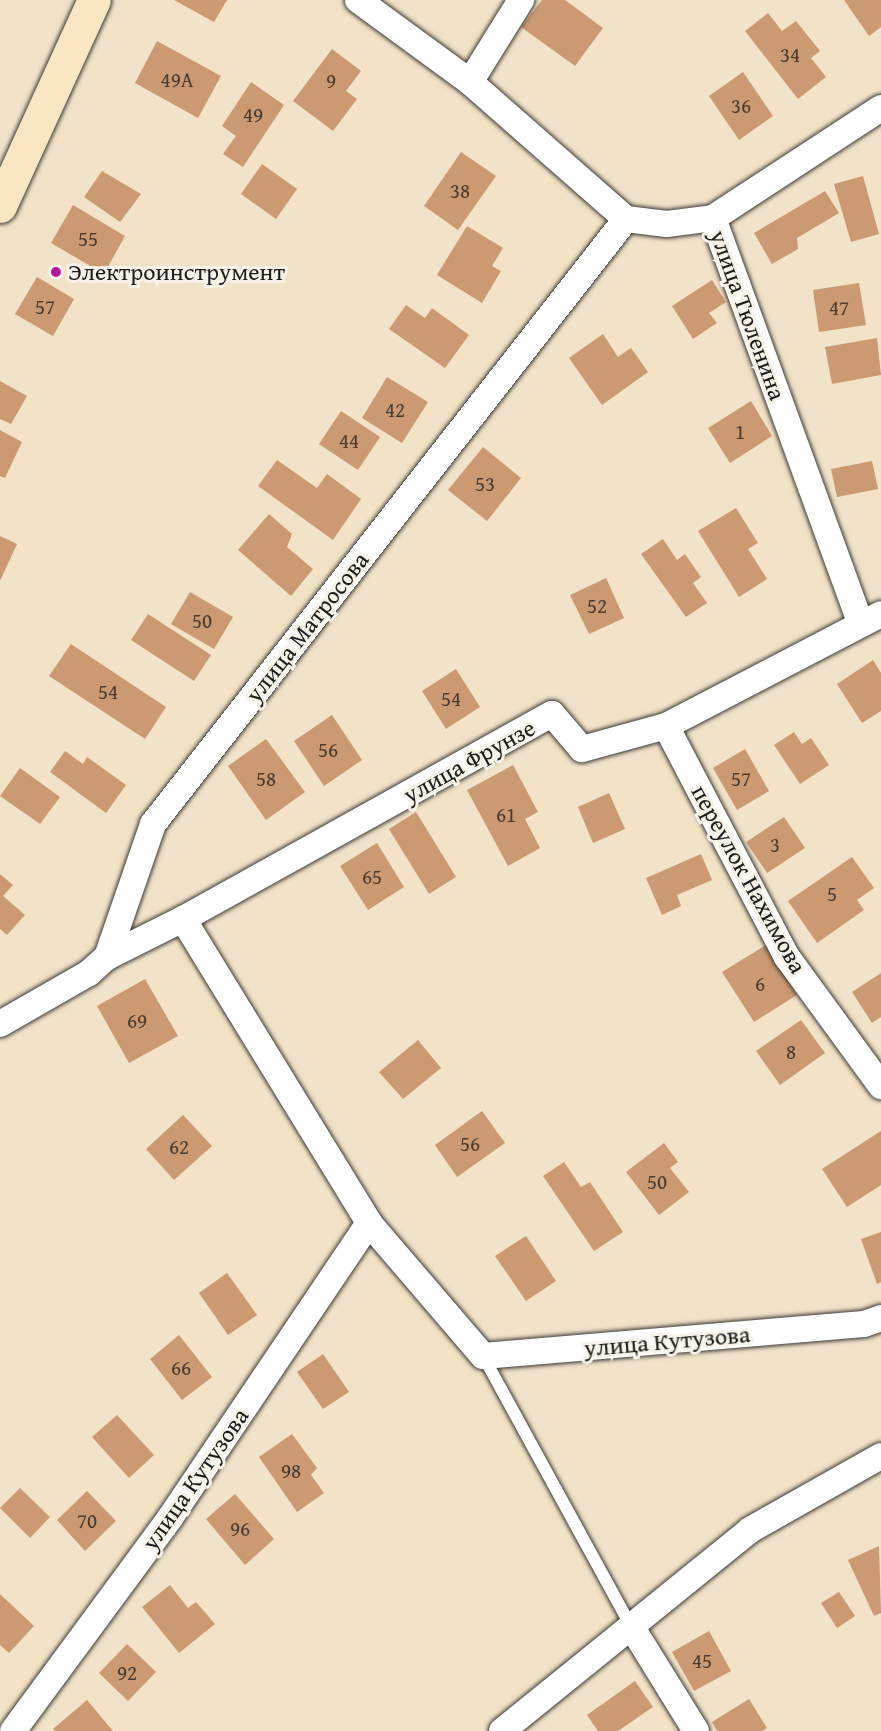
<!DOCTYPE html>
<meta charset="utf-8">
<style>
body{margin:0}
#map{position:relative;width:881px;height:1731px;overflow:hidden;background:#f2e2c7;font-family:"Gentium Book Plus",serif}
div>[style]{position:absolute}
.building>*{inset:0;background:#cb9972}
.roads{filter:drop-shadow(0 0 2px #3c3a36) drop-shadow(0 0 2px #3c3a36)}
.service>*{height:12px;margin:-6px;padding:0 6px;transform-origin:6px;border-radius:6px;background:#fff}
.minor>*{height:26px;margin:-13px;padding:0 13px;transform-origin:13px;border-radius:13px;background:#fff}
.secondary>*{height:33px;margin:-16.5px;padding:0 16.5px;transform-origin:16.5px;border-radius:16.5px;background:#fbe6c4}
.dots>*{width:16px;height:16px;translate:-50% -50%;box-sizing:border-box;border:3px solid #f7f3e8;border-radius:50%}
span{translate:-50% -50%;white-space:nowrap;text-align:center;line-height:1.15;-webkit-text-stroke:6px #f7f3e8;paint-order:stroke}
.number-label{font-size:21px;color:#483b32}
.number-label span{-webkit-text-stroke-width:0}
.poi-label{font-size:24px;color:#1c1c1c}
.left{translate:0 -50%;text-align:left}
.street-label{font-size:24px;color:#1c1c1c}
</style>
<div id="map">
<div class="building">
<div style="clip-path:polygon(174px 0,227px 0,214px 22px)"></div>
<div style="clip-path:polygon(542px 0,565px 0,603px 28px,575px 66px,521px 27px)"></div>
<div style="clip-path:polygon(844px 0,881px 0,881px 27px,869px 36px)"></div>
<div style="clip-path:polygon(768px 13px,782px 31px,796px 21px,820px 51px,811px 58px,826px 77px,798px 99px,745px 31px)"></div>
<div style="clip-path:polygon(157px 41px,221px 76px,198px 118px,135px 83px)"></div>
<div style="clip-path:polygon(332px 49px,361px 71px,346px 91px,357px 99px,333px 131px,293px 101px)"></div>
<div style="clip-path:polygon(743px 72px,773px 116px,739px 140px,709px 96px)"></div>
<div style="clip-path:polygon(251px 82px,284px 105px,243px 167px,223px 154px,236px 136px,222px 126px)"></div>
<div style="clip-path:polygon(461px 152px,496px 176px,458px 230px,424px 206px)"></div>
<div style="clip-path:polygon(262px 164px,297px 189px,276px 219px,241px 194px)"></div>
<div style="clip-path:polygon(102px 171px,141px 194px,120px 222px,84px 197px)"></div>
<div style="clip-path:polygon(863px 176px,879px 234px,851px 242px,834px 184px)"></div>
<div style="clip-path:polygon(825px 191px,839px 213px,797px 238px,798px 249px,772px 264px,754px 233px)"></div>
<div style="clip-path:polygon(73px 205px,125px 236px,104px 274px,51px 243px)"></div>
<div style="clip-path:polygon(467px 226px,503px 248px,492px 266px,501px 271px,482px 303px,437px 275px)"></div>
<div style="clip-path:polygon(37px 277px,74px 299px,53px 336px,15px 314px)"></div>
<div style="clip-path:polygon(712px 280px,726px 302px,709px 313px,717px 323px,693px 339px,672px 306px)"></div>
<div style="clip-path:polygon(859px 283px,866px 325px,819px 332px,813px 290px)"></div>
<div style="clip-path:polygon(406px 305px,425px 318px,432px 308px,469px 335px,445px 368px,389px 329px)"></div>
<div style="clip-path:polygon(603px 334px,618px 357px,631px 348px,648px 372px,602px 405px,569px 358px)"></div>
<div style="clip-path:polygon(877px 338px,881px 375px,832px 384px,825px 347px)"></div>
<div style="clip-path:polygon(387px 377px,428px 402px,402px 443px,362px 418px)"></div>
<div style="clip-path:polygon(0 381px,27px 396px,11px 424px,0 419px)"></div>
<div style="clip-path:polygon(751px 401px,772px 436px,730px 463px,708px 428px)"></div>
<div style="clip-path:polygon(341px 411px,380px 437px,358px 470px,319px 444px)"></div>
<div style="clip-path:polygon(0 430px,22px 442px,5px 478px,0 476px)"></div>
<div style="clip-path:polygon(483px 447px,521px 478px,487px 521px,448px 490px)"></div>
<div style="clip-path:polygon(277px 460px,317px 488px,327px 474px,361px 499px,333px 540px,258px 486px)"></div>
<div style="clip-path:polygon(872px 461px,878px 489px,837px 497px,831px 469px)"></div>
<div style="clip-path:polygon(736px 508px,758px 543px,748px 549px,767px 579px,739px 597px,698px 531px)"></div>
<div style="clip-path:polygon(269px 514px,292px 534px,287px 547px,313px 569px,291px 596px,238px 550px)"></div>
<div style="clip-path:polygon(0 536px,17px 544px,0 581px)"></div>
<div style="clip-path:polygon(663px 539px,677px 560px,685px 554px,701px 577px,693px 583px,707px 603px,686px 617px,641px 554px)"></div>
<div style="clip-path:polygon(606px 578px,624px 618px,589px 634px,570px 595px)"></div>
<div style="clip-path:polygon(190px 592px,233px 617px,214px 649px,171px 624px)"></div>
<div style="clip-path:polygon(148px 614px,211px 655px,194px 681px,131px 640px)"></div>
<div style="clip-path:polygon(71px 644px,166px 707px,145px 739px,49px 676px)"></div>
<div style="clip-path:polygon(873px 660px,881px 673px,881px 711px,862px 723px,837px 684px)"></div>
<div style="clip-path:polygon(456px 669px,480px 707px,446px 729px,422px 691px)"></div>
<div style="clip-path:polygon(332px 715px,362px 760px,324px 786px,294px 741px)"></div>
<div style="clip-path:polygon(794px 732px,802px 744px,811px 738px,829px 765px,800px 784px,774px 745px)"></div>
<div style="clip-path:polygon(266px 739px,305px 792px,266px 820px,228px 766px)"></div>
<div style="clip-path:polygon(745px 749px,769px 791px,737px 810px,713px 768px)"></div>
<div style="clip-path:polygon(65px 751px,83px 764px,87px 757px,126px 785px,106px 813px,50px 772px)"></div>
<div style="clip-path:polygon(513px 765px,538px 812px,525px 819px,540px 848px,508px 866px,467px 790px)"></div>
<div style="clip-path:polygon(20px 768px,60px 797px,40px 824px,0 796px)"></div>
<div style="clip-path:polygon(609px 793px,625px 829px,593px 843px,578px 807px)"></div>
<div style="clip-path:polygon(416px 812px,456px 877px,429px 894px,389px 829px)"></div>
<div style="clip-path:polygon(784px 817px,805px 848px,767px 873px,746px 842px)"></div>
<div style="clip-path:polygon(377px 843px,404px 887px,368px 910px,340px 866px)"></div>
<div style="clip-path:polygon(701px 854px,712px 880px,677px 895px,681px 906px,662px 915px,646px 878px)"></div>
<div style="clip-path:polygon(852px 857px,874px 888px,857px 900px,864px 910px,817px 943px,788px 901px)"></div>
<div style="clip-path:polygon(0 874px,13px 885px,3px 896px,25px 915px,7px 935px,0 929px)"></div>
<div style="clip-path:polygon(766px 945px,797px 995px,754px 1022px,722px 972px)"></div>
<div style="clip-path:polygon(881px 973px,881px 1017px,872px 1023px,852px 992px)"></div>
<div style="clip-path:polygon(145px 979px,178px 1036px,129px 1063px,97px 1006px)"></div>
<div style="clip-path:polygon(801px 1020px,825px 1053px,780px 1085px,756px 1051px)"></div>
<div style="clip-path:polygon(418px 1040px,441px 1068px,403px 1099px,379px 1072px)"></div>
<div style="clip-path:polygon(482px 1111px,505px 1143px,457px 1177px,435px 1145px)"></div>
<div style="clip-path:polygon(183px 1115px,212px 1146px,174px 1180px,146px 1149px)"></div>
<div style="clip-path:polygon(881px 1131px,881px 1185px,847px 1207px,822px 1169px)"></div>
<div style="clip-path:polygon(664px 1143px,678px 1162px,670px 1168px,689px 1192px,659px 1215px,626px 1172px)"></div>
<div style="clip-path:polygon(564px 1162px,581px 1187px,590px 1182px,623px 1232px,594px 1251px,543px 1176px)"></div>
<div style="clip-path:polygon(881px 1232px,881px 1282px,877px 1284px,861px 1239px)"></div>
<div style="clip-path:polygon(526px 1236px,556px 1281px,526px 1301px,495px 1256px)"></div>
<div style="clip-path:polygon(227px 1273px,257px 1315px,228px 1335px,199px 1293px)"></div>
<div style="clip-path:polygon(179px 1335px,212px 1377px,182px 1400px,150px 1359px)"></div>
<div style="clip-path:polygon(323px 1354px,349px 1392px,323px 1409px,297px 1372px)"></div>
<div style="clip-path:polygon(117px 1415px,154px 1455px,129px 1478px,92px 1437px)"></div>
<div style="clip-path:polygon(292px 1434px,317px 1468px,311px 1475px,324px 1493px,297px 1512px,259px 1457px)"></div>
<div style="clip-path:polygon(20px 1488px,50px 1517px,30px 1538px,0 1508px)"></div>
<div style="clip-path:polygon(87px 1491px,116px 1521px,85px 1551px,57px 1520px)"></div>
<div style="clip-path:polygon(235px 1494px,274px 1539px,245px 1565px,206px 1519px)"></div>
<div style="clip-path:polygon(879px 1546px,881px 1613px,874px 1616px,848px 1560px)"></div>
<div style="clip-path:polygon(170px 1585px,188px 1608px,196px 1602px,215px 1624px,179px 1653px,142px 1607px)"></div>
<div style="clip-path:polygon(839px 1592px,855px 1616px,837px 1628px,821px 1603px)"></div>
<div style="clip-path:polygon(0 1594px,34px 1626px,9px 1653px,0 1645px)"></div>
<div style="clip-path:polygon(709px 1631px,731px 1671px,694px 1691px,672px 1652px)"></div>
<div style="clip-path:polygon(127px 1644px,156px 1672px,128px 1701px,99px 1673px)"></div>
<div style="clip-path:polygon(635px 1681px,653px 1707px,618px 1731px,598px 1731px,587px 1715px)"></div>
<div style="clip-path:polygon(749px 1699px,767px 1728px,762px 1731px,717px 1731px,712px 1722px)"></div>
<div style="clip-path:polygon(87px 1700px,113px 1731px,55px 1731px,53px 1729px)"></div>
</div>
<div class="roads">
<div class="service">
<div style="left:483px;top:1356px;width:308px;rotate:61.3deg"></div>
</div>
<div class="minor">
<div style="left:358px;top:0;width:139px;rotate:36.2deg"></div>
<div style="left:470px;top:82px;width:208px;rotate:41.3deg"></div>
<div style="left:626px;top:219px;width:41px;rotate:7deg"></div>
<div style="left:667px;top:224px;width:46px;rotate:-7.4deg"></div>
<div style="left:713px;top:218px;width:201px;rotate:-33.2deg"></div>
<div style="left:470px;top:82px;width:97px;rotate:-58.1deg"></div>
<div style="left:713px;top:218px;width:429px;rotate:70deg"></div>
<div style="left:666px;top:726px;width:261px;rotate:62.4deg"></div>
<div style="left:787px;top:957px;width:160px;rotate:53.9deg"></div>
<div style="left:183px;top:919px;width:422px;rotate:-29.1deg"></div>
<div style="left:552px;top:714px;width:46px;rotate:49.4deg"></div>
<div style="left:582px;top:749px;width:87px;rotate:-15.3deg"></div>
<div style="left:666px;top:726px;width:242px;rotate:-27.5deg"></div>
<div style="left:107px;top:957px;width:85px;rotate:-26.6deg"></div>
<div style="left:183px;top:919px;width:356px;rotate:58.5deg"></div>
<div style="left:369px;top:1223px;width:175px;rotate:49.4deg"></div>
<div style="left:483px;top:1356px;width:382px;rotate:-4.8deg"></div>
<div style="left:864px;top:1324px;width:18px;rotate:-19deg"></div>
<div style="left:0;top:1024px;width:103px;rotate:-29.8deg"></div>
<div style="left:89px;top:973px;width:24px;rotate:-42deg"></div>
<div style="left:107px;top:957px;width:141px;rotate:-70.9deg"></div>
<div style="left:153px;top:824px;width:768px;rotate:-51.98deg"></div>
<div style="left:631px;top:1626px;width:123px;rotate:58.2deg"></div>
<div style="left:13px;top:1731px;width:265px;rotate:-53.6deg"></div>
<div style="left:170px;top:1518px;width:356px;rotate:-56deg"></div>
<div style="left:502px;top:1731px;width:319px;rotate:-39deg"></div>
<div style="left:750px;top:1530px;width:150px;rotate:-29.5deg"></div>
</div>
<div class="secondary">
<div style="left:0;top:206px;width:226px;rotate:-65.5deg"></div>
</div>
</div>
<div class="dots">
<div style="left:56px;top:272px;background:#b5179e"></div>
</div>
<div class="number-label">
<span style="left:790px;top:55px">34</span>
<span style="left:177px;top:80px">49А</span>
<span style="left:331px;top:81px">9</span>
<span style="left:741px;top:106px">36</span>
<span style="left:253px;top:115px">49</span>
<span style="left:460px;top:191px">38</span>
<span style="left:88px;top:239px">55</span>
<span style="left:45px;top:307px">57</span>
<span style="left:839px;top:308px">47</span>
<span style="left:395px;top:410px">42</span>
<span style="left:740px;top:432px">1</span>
<span style="left:349px;top:441px">44</span>
<span style="left:485px;top:484px">53</span>
<span style="left:597px;top:606px">52</span>
<span style="left:202px;top:621px">50</span>
<span style="left:108px;top:692px">54</span>
<span style="left:451px;top:699px">54</span>
<span style="left:328px;top:750px">56</span>
<span style="left:266px;top:779px">58</span>
<span style="left:741px;top:779px">57</span>
<span style="left:506px;top:815px">61</span>
<span style="left:775px;top:845px">3</span>
<span style="left:372px;top:877px">65</span>
<span style="left:832px;top:894px">5</span>
<span style="left:760px;top:984px">6</span>
<span style="left:137px;top:1021px">69</span>
<span style="left:791px;top:1052px">8</span>
<span style="left:470px;top:1144px">56</span>
<span style="left:179px;top:1147px">62</span>
<span style="left:657px;top:1182px">50</span>
<span style="left:181px;top:1368px">66</span>
<span style="left:291px;top:1471px">98</span>
<span style="left:87px;top:1521px">70</span>
<span style="left:240px;top:1529px">96</span>
<span style="left:702px;top:1661px">45</span>
<span style="left:127px;top:1673px">92</span>
</div>
<div class="poi-label">
<span class="left" style="left:68px;top:272px">Электроинструмент</span>
</div>
<div class="street-label">
<span style="left:748px;top:315px;rotate:70deg">улица Тюленина</span>
<span style="left:307px;top:627px;rotate:-52deg">улица Матросова</span>
<span style="left:469px;top:761px;rotate:-29deg">улица Фрунзе</span>
<span style="left:749px;top:879px;rotate:61deg">переулок Нахимова</span>
<span style="left:667px;top:1341px;rotate:-5deg">улица Кутузова</span>
<span style="left:195px;top:1479px;rotate:-55deg">улица Кутузова</span>
</div>
</div>
